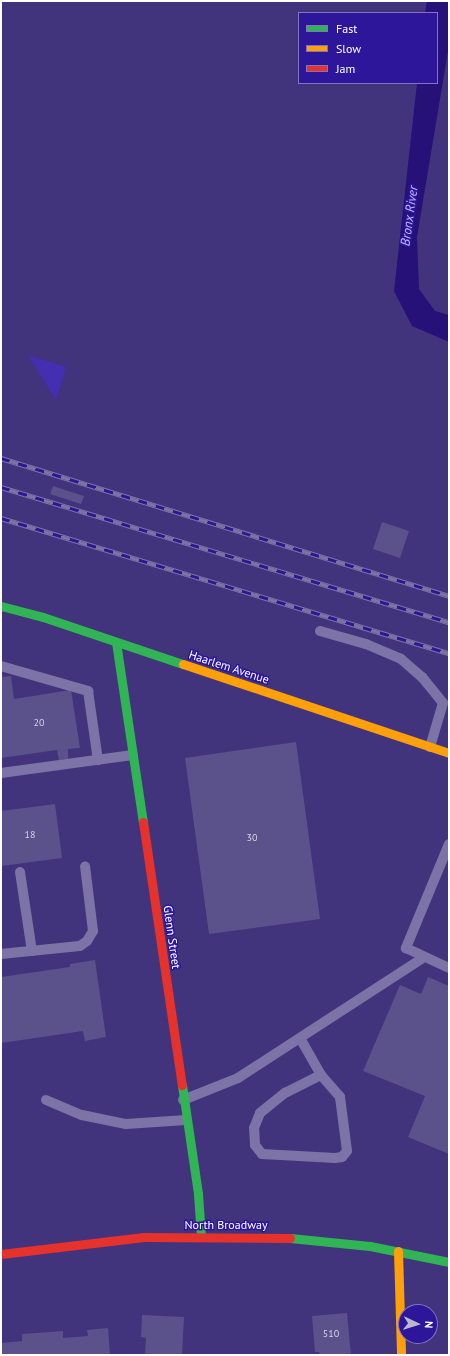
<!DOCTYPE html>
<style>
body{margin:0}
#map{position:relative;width:450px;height:1356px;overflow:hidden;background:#41347c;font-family:"PT Sans",sans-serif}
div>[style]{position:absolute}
.green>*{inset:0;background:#442eb2}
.water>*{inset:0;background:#251177}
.building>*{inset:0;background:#5b518b}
.lane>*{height:10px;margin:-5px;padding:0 5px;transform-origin:5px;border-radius:5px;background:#7c74a6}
.fast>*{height:9px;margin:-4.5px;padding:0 4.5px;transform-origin:4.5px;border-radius:4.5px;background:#30b455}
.slow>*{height:9px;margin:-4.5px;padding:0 4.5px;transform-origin:4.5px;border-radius:4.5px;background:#ff9f0a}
.jam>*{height:9px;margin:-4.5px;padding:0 4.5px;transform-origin:4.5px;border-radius:4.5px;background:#e5322d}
.rail>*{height:4.5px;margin-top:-2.25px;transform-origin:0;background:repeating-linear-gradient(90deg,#2d169a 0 9px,#7c74a5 0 18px);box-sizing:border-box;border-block:1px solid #7c74a5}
span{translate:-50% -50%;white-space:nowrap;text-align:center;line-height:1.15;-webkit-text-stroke:3px #2d169a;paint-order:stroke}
.number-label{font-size:10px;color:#d6d4e2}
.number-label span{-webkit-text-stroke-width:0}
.street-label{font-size:12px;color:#fff}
.water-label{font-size:13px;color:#c2b8f9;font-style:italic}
.frame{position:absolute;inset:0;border:2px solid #fff;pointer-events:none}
.legend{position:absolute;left:298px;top:12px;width:140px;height:72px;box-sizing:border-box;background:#2d169a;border:1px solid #8173c2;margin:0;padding:5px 7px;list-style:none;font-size:12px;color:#fff}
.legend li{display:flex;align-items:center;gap:8px;height:20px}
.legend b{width:20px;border:1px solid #8173c2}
.north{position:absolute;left:398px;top:1304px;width:40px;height:40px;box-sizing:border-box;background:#2d169a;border:1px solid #8173c2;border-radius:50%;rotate:94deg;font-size:11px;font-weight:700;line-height:16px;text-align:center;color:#fff}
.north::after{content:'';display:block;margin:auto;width:14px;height:18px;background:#bcb8d1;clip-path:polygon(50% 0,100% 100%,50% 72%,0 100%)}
</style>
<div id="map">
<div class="green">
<div style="clip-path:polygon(28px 355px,66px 367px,56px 400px)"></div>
</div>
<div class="water">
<div style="clip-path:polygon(427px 1px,449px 1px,449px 45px,417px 237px,419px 289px,435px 311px,449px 315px,449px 342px,412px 326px,394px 291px,417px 83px,437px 83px,437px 13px,425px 13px)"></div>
</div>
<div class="building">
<div style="clip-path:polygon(53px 486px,84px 496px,81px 504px,50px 494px)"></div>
<div style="clip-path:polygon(382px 522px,409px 531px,400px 558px,373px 549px)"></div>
<div style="clip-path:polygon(11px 676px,14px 699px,71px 690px,80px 748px,68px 749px,68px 759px,59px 760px,57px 750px,1px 758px,1px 677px)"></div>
<div style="clip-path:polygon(296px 742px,320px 919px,209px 934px,185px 758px)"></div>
<div style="clip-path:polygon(55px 804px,62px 858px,1px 866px,1px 811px)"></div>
<div style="clip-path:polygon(95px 960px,106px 1037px,85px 1041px,83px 1031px,1px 1043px,1px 977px,70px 967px,70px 964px)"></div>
<div style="clip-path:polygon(428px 977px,449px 986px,449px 1154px,408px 1137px,425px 1096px,363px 1071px,400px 985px,421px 994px)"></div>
<div style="clip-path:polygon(347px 1313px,351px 1355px,320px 1355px,319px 1352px,315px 1352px,312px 1316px)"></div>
<div style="clip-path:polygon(142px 1315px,184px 1317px,182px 1355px,145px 1355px,146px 1338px,141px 1337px)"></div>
<div style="clip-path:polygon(108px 1328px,110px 1355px,1px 1355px,1px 1343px,22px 1341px,22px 1334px,63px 1331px,63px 1338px,88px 1336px,87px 1330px)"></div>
</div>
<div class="lane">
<div style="left:320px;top:631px;width:48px;rotate:15.8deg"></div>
<div style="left:366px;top:644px;width:38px;rotate:23deg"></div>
<div style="left:401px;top:659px;width:28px;rotate:41deg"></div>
<div style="left:422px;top:677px;width:33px;rotate:51deg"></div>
<div style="left:443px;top:703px;width:46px;rotate:106.5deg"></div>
<div style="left:1px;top:666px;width:91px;rotate:16deg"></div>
<div style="left:88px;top:691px;width:70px;rotate:81.8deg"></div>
<div style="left:1px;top:773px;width:133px;rotate:-7.8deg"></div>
<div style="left:449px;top:844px;width:113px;rotate:112.5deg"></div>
<div style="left:406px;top:948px;width:47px;rotate:24.9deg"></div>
<div style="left:20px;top:872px;width:80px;rotate:81.4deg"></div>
<div style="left:1px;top:954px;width:79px;rotate:-5.8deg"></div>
<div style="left:80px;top:946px;width:9px;rotate:-36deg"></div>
<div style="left:87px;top:941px;width:12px;rotate:-59deg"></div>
<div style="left:93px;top:931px;width:65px;rotate:-97deg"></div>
<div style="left:300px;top:1038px;width:43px;rotate:60.4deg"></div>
<div style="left:321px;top:1075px;width:29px;rotate:49deg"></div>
<div style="left:340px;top:1097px;width:54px;rotate:82.6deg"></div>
<div style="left:347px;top:1151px;width:8px;rotate:130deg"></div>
<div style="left:342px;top:1157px;width:7px;rotate:172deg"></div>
<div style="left:335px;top:1158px;width:73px;rotate:-176.9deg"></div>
<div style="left:262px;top:1154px;width:11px;rotate:-128deg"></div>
<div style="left:255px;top:1145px;width:17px;rotate:-93deg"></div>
<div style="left:254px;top:1128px;width:16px;rotate:-68deg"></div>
<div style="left:260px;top:1113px;width:32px;rotate:-39deg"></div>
<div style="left:285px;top:1093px;width:40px;rotate:-26.6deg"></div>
<div style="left:46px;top:1100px;width:39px;rotate:23deg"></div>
<div style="left:82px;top:1115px;width:45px;rotate:11.6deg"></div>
<div style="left:126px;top:1124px;width:60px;rotate:-3.8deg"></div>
<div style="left:183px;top:1100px;width:59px;rotate:-21.8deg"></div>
<div style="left:238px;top:1078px;width:222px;rotate:-33deg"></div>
</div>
<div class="fast">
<div style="left:1px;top:606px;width:43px;rotate:14.7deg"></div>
<div style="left:43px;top:617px;width:148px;rotate:18.6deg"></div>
<div style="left:116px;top:642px;width:182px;rotate:81.5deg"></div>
<div style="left:182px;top:1085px;width:110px;rotate:81.6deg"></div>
<div style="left:198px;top:1194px;width:42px;rotate:85.9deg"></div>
<div style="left:290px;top:1238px;width:80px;rotate:5.7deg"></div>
<div style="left:370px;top:1246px;width:81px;rotate:11.4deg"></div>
</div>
<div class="slow">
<div style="left:183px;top:664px;width:280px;rotate:18.5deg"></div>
<div style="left:398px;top:1251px;width:104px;rotate:88.3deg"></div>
</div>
<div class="jam">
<div style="left:143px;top:822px;width:266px;rotate:81.6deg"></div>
<div style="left:1px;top:1254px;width:144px;rotate:-6.8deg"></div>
<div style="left:144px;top:1237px;width:146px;rotate:0.4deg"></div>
</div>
<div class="rail">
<div style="left:1px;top:458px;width:469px;rotate:17.1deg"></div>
<div style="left:1px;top:487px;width:468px;rotate:16.8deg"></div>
<div style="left:1px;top:518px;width:468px;rotate:16.8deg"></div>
</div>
<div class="number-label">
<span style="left:39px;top:723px">20</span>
<span style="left:30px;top:835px">18</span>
<span style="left:252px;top:838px">30</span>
<span style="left:331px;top:1334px">510</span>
</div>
<div class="street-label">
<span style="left:229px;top:667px;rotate:18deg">Haarlem Avenue</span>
<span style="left:172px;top:937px;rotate:82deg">Glenn Street</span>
<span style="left:226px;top:1225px">North Broadway</span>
</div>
<div class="water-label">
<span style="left:410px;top:216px;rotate:-82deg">Bronx River</span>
</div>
<div class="frame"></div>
<ul class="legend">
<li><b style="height:5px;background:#30b455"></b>Fast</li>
<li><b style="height:5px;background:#ff9f0a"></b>Slow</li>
<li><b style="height:5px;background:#e5322d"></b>Jam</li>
</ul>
<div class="north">N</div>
</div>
